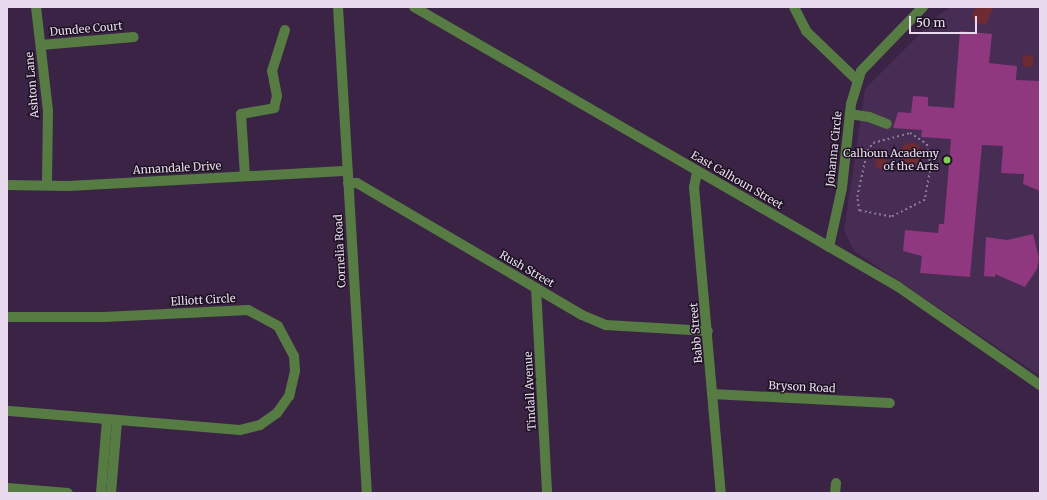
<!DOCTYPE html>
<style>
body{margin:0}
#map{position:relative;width:1047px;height:500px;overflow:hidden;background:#3b2345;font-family:Merriweather,serif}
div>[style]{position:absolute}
.built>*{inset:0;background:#472c53}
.green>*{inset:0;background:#6f2b33}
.round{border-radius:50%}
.building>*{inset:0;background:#8f377f}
.path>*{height:1.5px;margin-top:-0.75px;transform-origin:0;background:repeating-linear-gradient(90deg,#8f7c98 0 2px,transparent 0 5px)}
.minor>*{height:10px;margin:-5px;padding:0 5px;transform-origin:5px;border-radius:5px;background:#577c43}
.dots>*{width:11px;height:11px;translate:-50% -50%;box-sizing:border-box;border:2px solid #1d1221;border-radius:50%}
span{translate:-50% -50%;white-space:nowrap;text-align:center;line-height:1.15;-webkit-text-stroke:3px #1d1221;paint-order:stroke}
.street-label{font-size:11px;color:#e9daf0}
.poi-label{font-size:11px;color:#e9daf0}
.right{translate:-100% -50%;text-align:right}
.frame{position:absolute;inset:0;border:8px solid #e9daf0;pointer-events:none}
.scale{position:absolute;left:909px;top:16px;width:68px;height:18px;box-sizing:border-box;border:2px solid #e9daf0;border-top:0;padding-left:5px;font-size:12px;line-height:14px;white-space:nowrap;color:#e9daf0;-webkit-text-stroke:3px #1d1221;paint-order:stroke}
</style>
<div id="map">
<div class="built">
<div style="clip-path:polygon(952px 7px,1040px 7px,1040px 376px,854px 251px,844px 231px,865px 89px,941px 13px)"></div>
</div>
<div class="green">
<div style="clip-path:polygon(978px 7px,993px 7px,986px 25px,974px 22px,972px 13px)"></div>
<div class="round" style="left:1022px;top:55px;width:12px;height:12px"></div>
<div class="round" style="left:900px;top:143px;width:22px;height:22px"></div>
<div class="round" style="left:875px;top:157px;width:12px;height:12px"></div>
</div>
<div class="building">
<div style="clip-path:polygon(960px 31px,992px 34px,989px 63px,1017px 66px,1016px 80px,1040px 81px,1040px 191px,1023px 184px,1024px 174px,1001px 173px,1003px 146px,982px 145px,970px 277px,920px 273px,922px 256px,903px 251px,905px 230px,938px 233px,939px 224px,944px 224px,951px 139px,921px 137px,922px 130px,893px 128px,898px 112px,911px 113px,913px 96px,928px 97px,928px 106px,954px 108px)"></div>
<div style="clip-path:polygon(1033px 234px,1039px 258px,1037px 269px,1025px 287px,995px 274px,995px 277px,984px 276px,986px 237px,1007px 240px)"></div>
</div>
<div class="path">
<div style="left:910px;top:133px;width:20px;rotate:33deg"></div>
<div style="left:927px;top:144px;width:22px;rotate:80deg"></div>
<div style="left:931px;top:166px;width:35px;rotate:100deg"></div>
<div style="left:925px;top:200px;width:38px;rotate:153deg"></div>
<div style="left:891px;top:217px;width:33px;rotate:-169deg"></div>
<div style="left:859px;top:211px;width:14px;rotate:-98deg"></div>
<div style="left:857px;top:197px;width:47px;rotate:-77.7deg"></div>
<div style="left:867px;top:151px;width:10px;rotate:-53deg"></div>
<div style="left:873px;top:143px;width:38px;rotate:-15deg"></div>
</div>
<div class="minor">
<div style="left:36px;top:7px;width:104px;rotate:83.4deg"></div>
<div style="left:48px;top:110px;width:75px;rotate:90.8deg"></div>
<div style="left:338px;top:7px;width:487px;rotate:86.6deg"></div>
<div style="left:414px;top:7px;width:558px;rotate:30.01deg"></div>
<div style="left:897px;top:286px;width:174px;rotate:34.7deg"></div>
<div style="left:794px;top:7px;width:27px;rotate:63deg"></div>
<div style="left:806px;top:31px;width:72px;rotate:43.9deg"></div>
<div style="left:41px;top:45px;width:93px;rotate:-4.9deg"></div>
<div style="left:850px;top:114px;width:19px;rotate:9deg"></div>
<div style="left:869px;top:117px;width:19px;rotate:21deg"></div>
<div style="left:697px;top:172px;width:15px;rotate:101deg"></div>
<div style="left:694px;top:187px;width:307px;rotate:85deg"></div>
<div style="left:245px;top:176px;width:62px;rotate:-93.7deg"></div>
<div style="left:241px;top:114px;width:34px;rotate:-10deg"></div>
<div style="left:274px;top:108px;width:12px;rotate:-76deg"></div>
<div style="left:277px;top:96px;width:25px;rotate:-101deg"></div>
<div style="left:272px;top:71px;width:43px;rotate:-72.4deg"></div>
<div style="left:348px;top:183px;width:9px"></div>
<div style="left:357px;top:183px;width:261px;rotate:30.4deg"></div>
<div style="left:582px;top:315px;width:26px;rotate:23deg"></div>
<div style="left:606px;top:325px;width:102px;rotate:3.4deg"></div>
<div style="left:7px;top:185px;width:61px;rotate:0.9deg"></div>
<div style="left:68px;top:186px;width:280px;rotate:-3.1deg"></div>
<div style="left:829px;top:247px;width:60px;rotate:-77.6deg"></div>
<div style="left:842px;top:188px;width:84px;rotate:-83.9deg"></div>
<div style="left:851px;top:104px;width:34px;rotate:-73deg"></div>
<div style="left:861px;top:71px;width:89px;rotate:-45.9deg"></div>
<div style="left:536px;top:288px;width:205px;rotate:86.9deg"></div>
<div style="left:7px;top:317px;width:97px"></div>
<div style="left:104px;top:317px;width:144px;rotate:-2.8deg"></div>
<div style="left:248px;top:310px;width:34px;rotate:28deg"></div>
<div style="left:278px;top:326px;width:34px;rotate:62deg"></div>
<div style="left:294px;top:356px;width:15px;rotate:86deg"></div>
<div style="left:295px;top:371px;width:26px;rotate:103deg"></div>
<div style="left:289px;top:396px;width:21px;rotate:125deg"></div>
<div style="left:277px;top:413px;width:21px;rotate:145deg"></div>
<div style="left:260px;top:425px;width:21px;rotate:166deg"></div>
<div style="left:240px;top:430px;width:234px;rotate:-175.3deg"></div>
<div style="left:712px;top:394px;width:178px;rotate:2.9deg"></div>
<div style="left:7px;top:488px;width:61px;rotate:4.7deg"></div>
<div style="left:101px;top:493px;width:73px;rotate:-85.3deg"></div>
<div style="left:111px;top:493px;width:72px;rotate:-85.2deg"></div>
<div style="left:835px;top:493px;width:10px;rotate:-84deg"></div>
</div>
<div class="dots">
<div style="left:947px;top:160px;background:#81d051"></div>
</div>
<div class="street-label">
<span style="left:86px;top:29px;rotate:-5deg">Dundee Court</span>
<span style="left:32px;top:85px;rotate:-95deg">Ashton Lane</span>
<span style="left:834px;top:149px;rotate:-84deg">Johanna Circle</span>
<span style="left:177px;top:168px;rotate:-3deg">Annandale Drive</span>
<span style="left:737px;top:180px;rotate:30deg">East Calhoun Street</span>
<span style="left:340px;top:251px;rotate:-93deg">Cornelia Road</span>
<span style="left:527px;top:269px;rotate:30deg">Rush Street</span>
<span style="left:203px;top:300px;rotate:-3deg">Elliott Circle</span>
<span style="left:696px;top:333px;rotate:-95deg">Babb Street</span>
<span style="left:802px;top:387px;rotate:3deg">Bryson Road</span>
<span style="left:530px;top:391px;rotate:-93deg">Tindall Avenue</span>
</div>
<div class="poi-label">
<span class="right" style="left:939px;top:160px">Calhoun Academy<br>of the Arts</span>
</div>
<div class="frame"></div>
<div class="scale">50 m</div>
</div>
